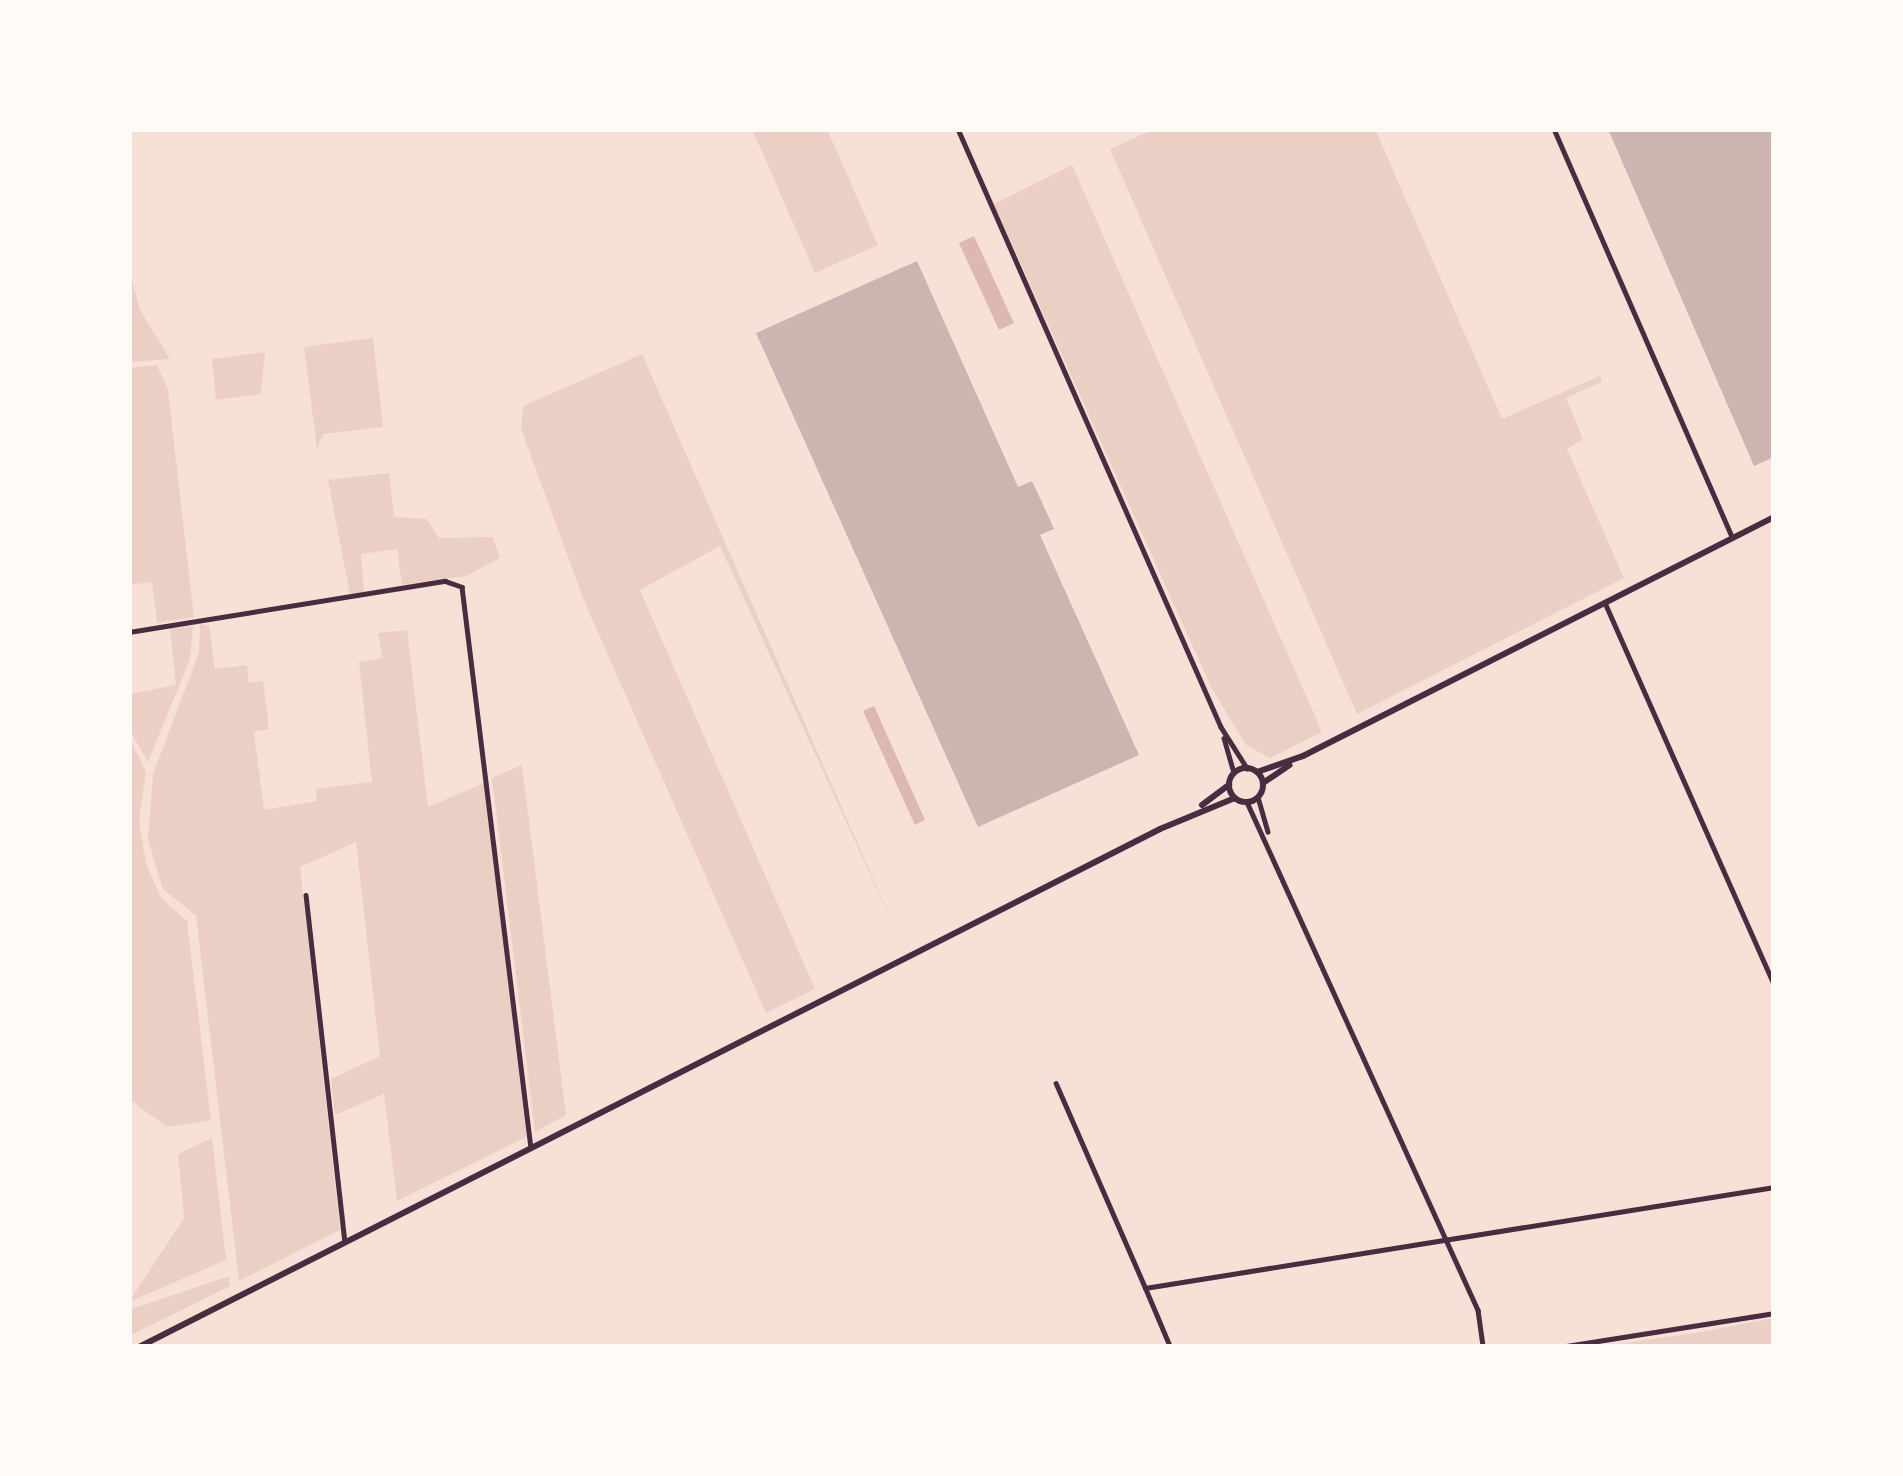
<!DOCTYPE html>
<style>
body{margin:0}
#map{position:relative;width:1903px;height:1476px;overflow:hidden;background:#f7e1d7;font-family:Commissioner,sans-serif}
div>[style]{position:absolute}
.green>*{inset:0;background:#ebcfc5}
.water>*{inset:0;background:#dcb8b0}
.building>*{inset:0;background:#ccb4b1}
.minor>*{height:4.5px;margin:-2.25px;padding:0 2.25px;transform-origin:2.25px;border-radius:2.25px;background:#4a2c40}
.tertiary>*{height:4.5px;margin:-2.25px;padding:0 2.25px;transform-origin:2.25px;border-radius:2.25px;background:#4a2c40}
.secondary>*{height:6px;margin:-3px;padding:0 3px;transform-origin:3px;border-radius:3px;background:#4a2c40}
.secondary>.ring{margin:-3px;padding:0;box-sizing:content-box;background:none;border:6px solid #4a2c40;border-radius:50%}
span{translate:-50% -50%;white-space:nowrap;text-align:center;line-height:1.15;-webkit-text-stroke:12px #fffaf5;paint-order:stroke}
.frame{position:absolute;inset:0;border:132px solid #fffaf5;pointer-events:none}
</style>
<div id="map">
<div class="green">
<div style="clip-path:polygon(752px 129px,827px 129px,878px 245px,815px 273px)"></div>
<div style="clip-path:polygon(1155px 129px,1375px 129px,1502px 419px,1600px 376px,1602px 382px,1566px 398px,1583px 439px,1567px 449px,1624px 578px,1357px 714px,1110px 149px)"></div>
<div style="clip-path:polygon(1072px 165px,1322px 732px,1270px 758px,1246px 745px,1211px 687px,994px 204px)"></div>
<div style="clip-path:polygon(129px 269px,140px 310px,170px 359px,129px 362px)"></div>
<div style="clip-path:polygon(373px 338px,383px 427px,323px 434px,317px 449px,304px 347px)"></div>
<div style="clip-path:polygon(265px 352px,261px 394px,216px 400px,212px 359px)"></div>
<div style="clip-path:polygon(642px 354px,902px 944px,720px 546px,640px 590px,815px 989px,766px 1013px,585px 603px,521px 429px,523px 406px)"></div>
<div style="clip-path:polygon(157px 365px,168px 390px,194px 617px,157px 623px,152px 582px,129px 585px,129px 368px)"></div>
<div style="clip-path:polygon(389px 473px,394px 517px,427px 519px,439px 538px,493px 537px,500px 558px,466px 576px,402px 585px,397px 549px,361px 554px,364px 592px,350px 594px,328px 480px)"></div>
<div style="clip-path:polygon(200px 624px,209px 626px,215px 669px,247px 665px,249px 683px,263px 681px,269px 729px,254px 732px,264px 810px,317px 801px,316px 789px,372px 782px,359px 662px,382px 658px,378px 633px,407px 630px,428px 807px,484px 783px,528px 1136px,397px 1201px,384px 1094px,335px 1115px,331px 1079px,380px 1056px,356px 842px,300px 867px,340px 1230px,239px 1281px,196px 916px,163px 889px,148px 840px,153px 774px,199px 653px)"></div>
<div style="clip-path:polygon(193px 626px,190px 659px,148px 762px,129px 729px,129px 694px,176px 685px,170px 629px)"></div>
<div style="clip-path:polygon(129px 737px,146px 772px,139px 820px,146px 864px,161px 898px,187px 921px,211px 1120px,167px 1127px,129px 1099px)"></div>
<div style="clip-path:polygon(522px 765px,566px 1115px,535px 1132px,492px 778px)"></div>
<div style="clip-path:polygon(212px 1138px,226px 1260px,129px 1302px,184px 1218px,178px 1154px)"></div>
<div style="clip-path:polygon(229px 1276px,230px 1286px,129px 1336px,129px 1310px)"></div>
<div style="clip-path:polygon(1774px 1318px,1774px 1347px,1596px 1347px,1696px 1333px)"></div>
</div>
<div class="water">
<div style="clip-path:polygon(974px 236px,1014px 323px,999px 330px,959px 243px)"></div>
<div style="clip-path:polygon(874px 706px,925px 820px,915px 825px,863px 711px)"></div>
</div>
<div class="building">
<div style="clip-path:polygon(1608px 129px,1774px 129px,1774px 457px,1754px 466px)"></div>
<div style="clip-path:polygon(917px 261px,1018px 487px,1032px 481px,1045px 509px,1054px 529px,1040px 535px,1139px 755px,978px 827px,756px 333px)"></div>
</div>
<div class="minor">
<div style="left:958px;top:129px;width:653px;rotate:66.26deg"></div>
<div style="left:1221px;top:727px;width:49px;rotate:57.6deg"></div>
<div style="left:1554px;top:129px;width:444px;rotate:66.4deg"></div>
<div style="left:1606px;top:605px;width:415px;rotate:66.1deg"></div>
<div style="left:129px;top:632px;width:320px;rotate:-9.2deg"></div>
<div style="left:445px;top:581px;width:18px;rotate:19deg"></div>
<div style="left:462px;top:587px;width:565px;rotate:82.99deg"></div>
<div style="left:1224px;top:738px;width:36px;rotate:74deg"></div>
<div style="left:1258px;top:797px;width:36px;rotate:74deg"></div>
<div style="left:1247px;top:802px;width:558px;rotate:65.55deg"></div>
<div style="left:1478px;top:1310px;width:37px;rotate:82deg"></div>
<div style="left:306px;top:895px;width:349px;rotate:83.6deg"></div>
<div style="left:1056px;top:1083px;width:223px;rotate:66.4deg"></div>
<div style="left:1170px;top:1347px;width:64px;rotate:-113deg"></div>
<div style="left:1145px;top:1288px;width:637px;rotate:-9.12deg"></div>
</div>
<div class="tertiary">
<div style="left:1560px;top:1347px;width:217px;rotate:-9deg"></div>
</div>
<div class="secondary">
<div class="ring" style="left:1229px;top:768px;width:28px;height:28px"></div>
<div style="left:1257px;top:772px;width:49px;rotate:-19.2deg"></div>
<div style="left:1303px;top:756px;width:528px;rotate:-26.9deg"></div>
<div style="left:1263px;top:783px;width:32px;rotate:-34deg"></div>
<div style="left:1202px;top:805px;width:34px;rotate:-37deg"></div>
<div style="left:139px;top:1347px;width:1145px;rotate:-26.9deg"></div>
<div style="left:1160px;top:829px;width:81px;rotate:-22.5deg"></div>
</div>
<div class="frame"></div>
</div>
